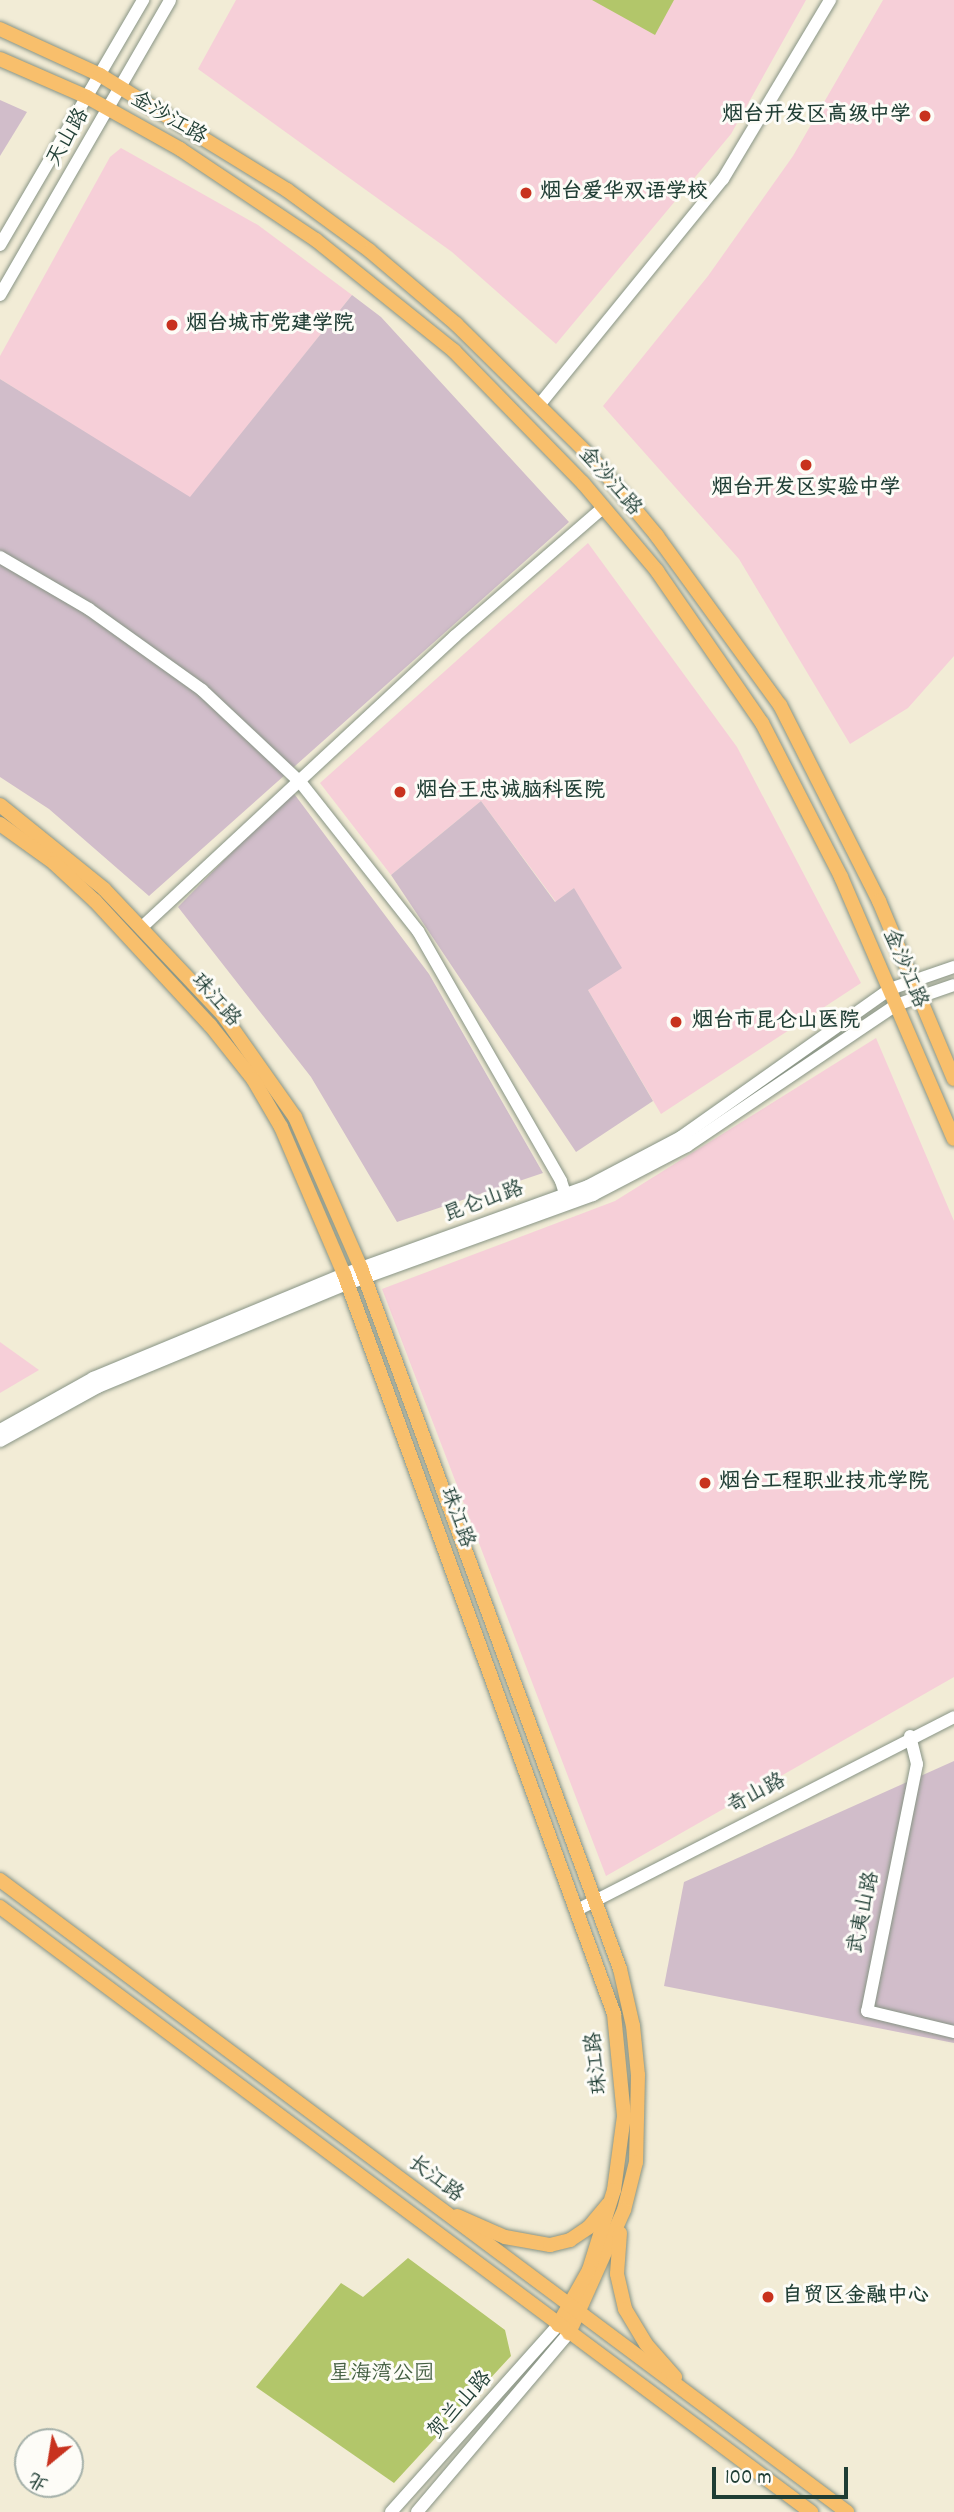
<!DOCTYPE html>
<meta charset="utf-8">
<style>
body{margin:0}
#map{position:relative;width:954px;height:2512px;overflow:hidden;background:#f2ecd6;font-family:Dekko,"LXGW WenKai TC",sans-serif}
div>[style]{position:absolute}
.built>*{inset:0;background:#f6cfd8}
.industrial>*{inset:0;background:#d1bdca}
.green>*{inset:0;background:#b2c66a}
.roads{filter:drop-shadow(0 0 2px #889485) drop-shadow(0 0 2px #889485)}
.minor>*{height:12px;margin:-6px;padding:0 6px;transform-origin:6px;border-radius:6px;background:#fff}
.major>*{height:14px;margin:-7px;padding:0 7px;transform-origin:7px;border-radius:7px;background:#f8bf6c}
.dots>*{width:19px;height:19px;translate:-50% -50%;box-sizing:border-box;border:4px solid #fdfcf7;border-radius:50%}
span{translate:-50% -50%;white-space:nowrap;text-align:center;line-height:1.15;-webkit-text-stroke:6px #fdfcf7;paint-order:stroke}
.poi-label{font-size:21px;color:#1f3d34;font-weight:700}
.right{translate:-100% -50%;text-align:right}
.left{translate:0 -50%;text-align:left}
.street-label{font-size:21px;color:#1f3d34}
.park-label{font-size:21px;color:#445f42}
.north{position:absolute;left:14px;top:2428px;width:70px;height:70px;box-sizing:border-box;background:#fdfcf7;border:2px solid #a4b0a9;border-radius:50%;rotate:210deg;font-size:19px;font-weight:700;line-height:28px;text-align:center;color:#1f3d34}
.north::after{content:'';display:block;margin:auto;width:24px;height:32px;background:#c8321e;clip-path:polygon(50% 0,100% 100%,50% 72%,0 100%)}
.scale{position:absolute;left:712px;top:2467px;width:136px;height:32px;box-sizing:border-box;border:4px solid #1f3d34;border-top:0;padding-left:9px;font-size:21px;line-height:24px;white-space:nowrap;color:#1f3d34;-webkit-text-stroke:5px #fdfcf7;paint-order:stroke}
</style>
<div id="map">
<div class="built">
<div style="clip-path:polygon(236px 0,806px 0,731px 134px,556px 344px,452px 252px,198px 69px)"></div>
<div style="clip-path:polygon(883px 0,954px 0,954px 656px,908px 708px,850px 744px,739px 559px,603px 406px,708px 276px,793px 156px)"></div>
<div style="clip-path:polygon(121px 148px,258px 225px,352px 295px,190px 498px,0 379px,0 356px,110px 157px)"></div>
<div style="clip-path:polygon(588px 543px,737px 747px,861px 983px,661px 1114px,588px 990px,574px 888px,556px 902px,481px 801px,391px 875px,320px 783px)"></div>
<div style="clip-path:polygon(876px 1038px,954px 1221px,954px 1677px,606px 1876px,382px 1289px,615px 1201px)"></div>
<div style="clip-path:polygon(0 1342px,39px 1370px,0 1393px)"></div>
</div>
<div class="industrial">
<div style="clip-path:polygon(0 100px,27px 112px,0 156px)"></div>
<div style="clip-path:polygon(352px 295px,381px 317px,569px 522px,149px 896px,49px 809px,0 777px,0 379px,190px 497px)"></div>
<div style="clip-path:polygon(292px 791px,429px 974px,543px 1173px,397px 1222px,311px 1077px,178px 907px)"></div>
<div style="clip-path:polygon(481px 801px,555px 902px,574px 888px,622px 968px,588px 990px,653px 1101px,576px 1152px,391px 875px)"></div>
<div style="clip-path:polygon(954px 1761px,954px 2043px,664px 1986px,684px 1882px)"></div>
</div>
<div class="green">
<div style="clip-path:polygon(592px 0,674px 0,655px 35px)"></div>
<div style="clip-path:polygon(408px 2258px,505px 2330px,511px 2356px,394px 2483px,256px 2387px,341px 2283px,363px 2297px)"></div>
</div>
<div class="roads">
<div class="minor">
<div style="left:0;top:245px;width:284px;rotate:-59.7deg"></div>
<div style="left:0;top:295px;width:340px;rotate:-60deg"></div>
<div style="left:540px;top:404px;width:290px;rotate:-50.9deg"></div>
<div style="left:723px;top:179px;width:209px;rotate:-59.1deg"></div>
<div style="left:0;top:557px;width:103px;rotate:30.3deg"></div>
<div style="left:89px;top:609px;width:139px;rotate:35.6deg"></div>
<div style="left:202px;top:690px;width:136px;rotate:43.2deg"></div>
<div style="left:301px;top:783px;width:189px;rotate:51.7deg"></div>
<div style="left:418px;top:931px;width:288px;rotate:60.2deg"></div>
<div style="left:561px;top:1181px;width:20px;rotate:72deg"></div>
<div style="left:142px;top:927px;width:427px;rotate:-42.9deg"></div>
<div style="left:455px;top:636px;width:197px;rotate:-40.9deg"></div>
<div style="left:0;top:1430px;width:107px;rotate:-29.2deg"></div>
<div style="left:93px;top:1378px;width:272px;rotate:-22.5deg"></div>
<div style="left:344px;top:1274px;width:259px;rotate:-19.8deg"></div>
<div style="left:588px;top:1186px;width:105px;rotate:-27.8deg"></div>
<div style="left:681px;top:1137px;width:256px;rotate:-35.3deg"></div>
<div style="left:890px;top:989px;width:68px;rotate:-19deg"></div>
<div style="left:0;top:1441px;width:112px;rotate:-28.9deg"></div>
<div style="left:98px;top:1387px;width:269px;rotate:-22.5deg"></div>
<div style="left:347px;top:1284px;width:262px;rotate:-19.9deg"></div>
<div style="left:593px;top:1195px;width:106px;rotate:-27.5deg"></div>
<div style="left:687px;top:1146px;width:252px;rotate:-34deg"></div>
<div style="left:896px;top:1005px;width:61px;rotate:-19deg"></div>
<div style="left:910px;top:1736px;width:29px;rotate:76deg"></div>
<div style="left:917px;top:1764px;width:252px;rotate:101.4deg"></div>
<div style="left:867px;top:2011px;width:89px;rotate:13.6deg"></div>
<div style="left:579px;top:1909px;width:421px;rotate:-27.1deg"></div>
<div style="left:391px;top:2512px;width:251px;rotate:-48.2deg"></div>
<div style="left:417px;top:2512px;width:235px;rotate:-49.7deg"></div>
</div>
<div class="major">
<div style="left:0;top:29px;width:110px;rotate:24.7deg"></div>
<div style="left:100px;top:75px;width:220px;rotate:31.6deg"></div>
<div style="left:287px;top:190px;width:103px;rotate:36.3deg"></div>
<div style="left:370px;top:251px;width:113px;rotate:40.3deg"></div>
<div style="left:456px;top:324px;width:194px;rotate:44.6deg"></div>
<div style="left:594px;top:460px;width:99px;rotate:50.3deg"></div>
<div style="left:657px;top:536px;width:209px;rotate:54deg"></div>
<div style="left:780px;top:705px;width:220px;rotate:63.2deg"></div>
<div style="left:879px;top:901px;width:193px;rotate:67.2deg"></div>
<div style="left:0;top:59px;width:95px;rotate:23.6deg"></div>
<div style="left:87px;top:97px;width:107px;rotate:29.2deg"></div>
<div style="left:180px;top:149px;width:164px;rotate:33.8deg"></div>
<div style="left:316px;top:240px;width:177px;rotate:38.8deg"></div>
<div style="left:454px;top:351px;width:185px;rotate:45.7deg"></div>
<div style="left:583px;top:483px;width:115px;rotate:49.9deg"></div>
<div style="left:657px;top:571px;width:185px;rotate:55.4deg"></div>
<div style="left:762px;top:723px;width:173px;rotate:62.8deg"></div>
<div style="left:841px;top:877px;width:285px;rotate:66.7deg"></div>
<div style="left:0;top:805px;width:134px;rotate:38.9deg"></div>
<div style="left:104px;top:889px;width:173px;rotate:46.6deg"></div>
<div style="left:223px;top:1015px;width:125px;rotate:54.8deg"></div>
<div style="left:295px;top:1117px;width:165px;rotate:66.4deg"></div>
<div style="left:361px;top:1268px;width:747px;rotate:69.72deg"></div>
<div style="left:620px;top:1969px;width:58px;rotate:77.2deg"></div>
<div style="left:633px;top:2026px;width:49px;rotate:84.2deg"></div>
<div style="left:638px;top:2075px;width:87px;rotate:91.3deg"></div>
<div style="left:636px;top:2162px;width:49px;rotate:104deg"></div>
<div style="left:624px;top:2210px;width:135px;rotate:114.1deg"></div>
<div style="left:0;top:824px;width:67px;rotate:35.8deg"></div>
<div style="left:54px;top:863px;width:56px;rotate:42.8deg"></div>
<div style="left:95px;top:901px;width:169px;rotate:47.2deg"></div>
<div style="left:210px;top:1025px;width:69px;rotate:51.5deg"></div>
<div style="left:253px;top:1079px;width:56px;rotate:59.7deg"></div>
<div style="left:281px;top:1127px;width:160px;rotate:66.8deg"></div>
<div style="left:344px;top:1274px;width:788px;rotate:69.95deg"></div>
<div style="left:614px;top:2014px;width:102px;rotate:84.4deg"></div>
<div style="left:624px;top:2116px;width:75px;rotate:97.7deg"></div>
<div style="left:614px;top:2190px;width:84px;rotate:107.4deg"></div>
<div style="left:589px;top:2270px;width:63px;rotate:119.4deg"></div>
<div style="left:0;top:1880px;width:1057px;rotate:36.73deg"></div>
<div style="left:0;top:1907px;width:1012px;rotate:36.72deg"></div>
<div style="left:457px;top:2216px;width:52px;rotate:23.6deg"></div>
<div style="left:505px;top:2237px;width:46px;rotate:10.1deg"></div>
<div style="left:550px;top:2245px;width:21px;rotate:-14deg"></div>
<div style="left:570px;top:2240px;width:23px;rotate:-34deg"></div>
<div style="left:589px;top:2227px;width:30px;rotate:-50deg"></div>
<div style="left:620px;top:2233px;width:41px;rotate:94.2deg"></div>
<div style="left:617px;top:2274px;width:36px;rotate:77deg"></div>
<div style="left:625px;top:2309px;width:41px;rotate:59deg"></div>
<div style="left:646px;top:2344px;width:44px;rotate:48.7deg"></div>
</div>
</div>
<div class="dots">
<div style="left:925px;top:116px;background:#c8321e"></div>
<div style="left:526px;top:193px;background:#c8321e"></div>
<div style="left:172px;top:325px;background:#c8321e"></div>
<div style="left:806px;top:465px;background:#c8321e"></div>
<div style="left:400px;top:792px;background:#c8321e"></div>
<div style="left:676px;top:1022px;background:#c8321e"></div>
<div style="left:705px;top:1483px;background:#c8321e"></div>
<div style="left:768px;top:2297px;background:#c8321e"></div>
</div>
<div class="poi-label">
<span class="right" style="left:911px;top:116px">烟台开发区高级中学</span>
<span class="left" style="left:540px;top:193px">烟台爱华双语学校</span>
<span class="left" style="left:186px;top:325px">烟台城市党建学院</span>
<span style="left:806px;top:489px">烟台开发区实验中学</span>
<span class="left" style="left:416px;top:792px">烟台王忠诚脑科医院</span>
<span class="left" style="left:692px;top:1022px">烟台市昆仑山医院</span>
<span class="left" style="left:719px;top:1483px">烟台工程职业技术学院</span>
<span class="left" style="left:782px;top:2297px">自贸区金融中心</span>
</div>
<div class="street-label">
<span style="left:168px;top:119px;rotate:30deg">金沙江路</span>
<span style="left:69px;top:138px;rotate:-60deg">天山路</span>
<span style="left:609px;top:482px;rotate:49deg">金沙江路</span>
<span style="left:904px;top:969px;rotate:67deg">金沙江路</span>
<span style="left:215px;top:1001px;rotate:49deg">珠江路</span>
<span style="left:484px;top:1203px;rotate:-20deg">昆仑山路</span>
<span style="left:456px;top:1518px;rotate:70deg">珠江路</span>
<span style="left:757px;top:1795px;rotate:-28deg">奇山路</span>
<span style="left:865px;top:1913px;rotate:-78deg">武夷山路</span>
<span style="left:598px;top:2063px;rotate:-96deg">珠江路</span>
<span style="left:435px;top:2180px;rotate:37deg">长江路</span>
<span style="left:461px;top:2406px;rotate:-48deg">贺兰山路</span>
</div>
<div class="park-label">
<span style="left:382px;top:2375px">星海湾公园</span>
</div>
<div class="north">北</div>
<div class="scale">100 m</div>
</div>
